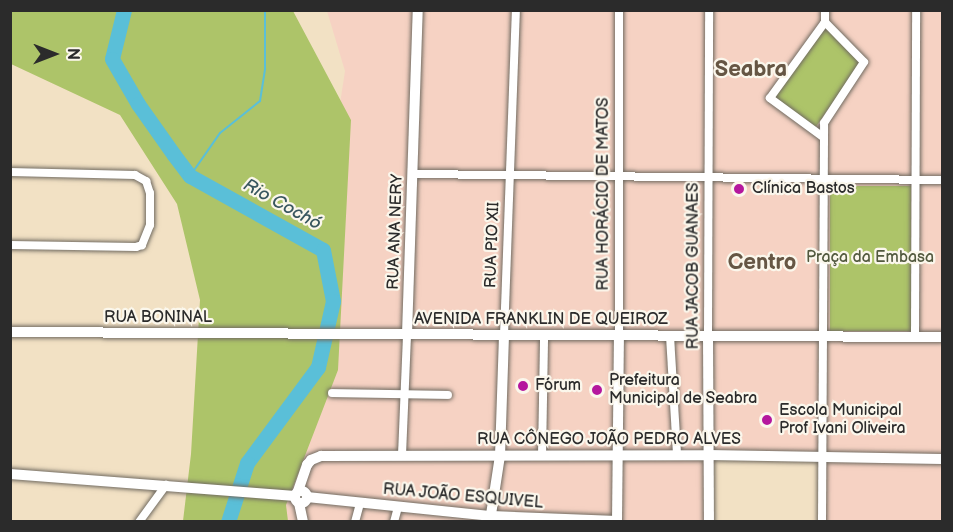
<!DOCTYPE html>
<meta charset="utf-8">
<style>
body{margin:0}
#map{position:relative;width:953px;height:532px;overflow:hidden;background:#f2e1c4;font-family:"Balsamiq Sans",sans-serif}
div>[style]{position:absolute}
.built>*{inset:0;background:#f6d2c3}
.green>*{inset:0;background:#adc469}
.stream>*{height:2px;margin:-1px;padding:0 1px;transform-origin:1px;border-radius:1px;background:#5abfd8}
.river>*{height:15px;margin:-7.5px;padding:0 7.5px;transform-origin:7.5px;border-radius:7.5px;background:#5abfd8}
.roads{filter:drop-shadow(0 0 2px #716b61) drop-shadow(0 0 2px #716b61)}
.street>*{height:8px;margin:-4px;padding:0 4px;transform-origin:4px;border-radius:4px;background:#fff}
.secondary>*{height:10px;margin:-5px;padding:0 5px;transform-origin:5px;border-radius:5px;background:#fff}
.secondary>.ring{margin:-5px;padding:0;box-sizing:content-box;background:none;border:10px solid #fff;border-radius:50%}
.dots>*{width:16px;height:16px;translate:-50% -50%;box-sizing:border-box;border:3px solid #fbf7ec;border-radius:50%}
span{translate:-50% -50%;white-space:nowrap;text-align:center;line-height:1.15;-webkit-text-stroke:4.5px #fbf7ec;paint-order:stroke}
.poi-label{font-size:16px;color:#2b2b2b}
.left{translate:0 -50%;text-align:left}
.street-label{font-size:16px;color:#2b2b2b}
.park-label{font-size:16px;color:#52593e}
.water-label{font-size:18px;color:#39575f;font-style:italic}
.district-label{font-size:22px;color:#665644;font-weight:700}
.frame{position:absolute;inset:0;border:12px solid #2b2b2b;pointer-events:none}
.north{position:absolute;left:24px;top:24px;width:60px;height:60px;-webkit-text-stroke:4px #fbf7ec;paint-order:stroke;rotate:90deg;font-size:16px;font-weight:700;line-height:24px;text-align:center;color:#2b2b2b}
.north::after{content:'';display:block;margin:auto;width:21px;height:27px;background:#2b2b2b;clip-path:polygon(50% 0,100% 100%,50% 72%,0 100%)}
</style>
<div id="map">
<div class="built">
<div style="clip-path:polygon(327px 11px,942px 11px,942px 521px,822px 521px,819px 460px,712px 458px,711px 521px,283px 522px,281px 489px,345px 71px)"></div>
</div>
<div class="green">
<div style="clip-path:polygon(11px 11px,293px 11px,351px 120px,338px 370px,286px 505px,288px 521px,183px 521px,191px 454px,200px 300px,177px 204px,120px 115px,11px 64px)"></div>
<div style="clip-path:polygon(826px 26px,861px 62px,815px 128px,773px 98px)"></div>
<div style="clip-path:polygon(830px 186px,911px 186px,911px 331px,830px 331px)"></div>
</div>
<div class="stream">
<div style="left:190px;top:176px;width:52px;rotate:-55.1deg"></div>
<div style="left:220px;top:133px;width:51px;rotate:-38.7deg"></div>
<div style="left:260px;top:101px;width:33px;rotate:-81deg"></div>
<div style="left:265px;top:68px;width:58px;rotate:-90deg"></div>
</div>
<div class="river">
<div style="left:124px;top:10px;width:50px;rotate:103.8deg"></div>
<div style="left:112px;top:59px;width:52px;rotate:60deg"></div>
<div style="left:138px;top:104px;width:62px;rotate:54.8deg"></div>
<div style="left:174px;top:155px;width:26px;rotate:53deg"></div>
<div style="left:190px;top:176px;width:152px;rotate:29.1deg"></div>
<div style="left:323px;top:250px;width:52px;rotate:78.9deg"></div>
<div style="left:333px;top:301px;width:68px;rotate:102.8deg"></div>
<div style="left:318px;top:367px;width:119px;rotate:126.5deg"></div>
<div style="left:247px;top:463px;width:62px;rotate:107.9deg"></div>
</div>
<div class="roads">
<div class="street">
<div style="left:619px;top:10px;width:326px;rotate:90deg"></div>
<div style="left:823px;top:137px;width:66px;rotate:-143.7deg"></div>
<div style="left:770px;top:98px;width:94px;rotate:-54.1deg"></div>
<div style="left:825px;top:22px;width:12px;rotate:-90deg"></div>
<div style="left:10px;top:172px;width:125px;rotate:1.4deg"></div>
<div style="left:135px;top:175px;width:13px;rotate:29deg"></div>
<div style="left:146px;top:181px;width:13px;rotate:72deg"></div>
<div style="left:150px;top:193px;width:32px;rotate:90deg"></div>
<div style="left:150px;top:225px;width:22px;rotate:112deg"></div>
<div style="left:142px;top:245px;width:6px;rotate:162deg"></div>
<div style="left:136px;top:247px;width:126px;rotate:-179.1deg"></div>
<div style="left:414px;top:174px;width:528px;rotate:0.65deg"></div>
<div style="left:504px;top:335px;width:325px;rotate:-87.9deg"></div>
<div style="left:670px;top:336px;width:119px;rotate:86.6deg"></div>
<div style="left:708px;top:336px;width:326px;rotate:-89.8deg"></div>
<div style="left:915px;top:337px;width:327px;rotate:-89.8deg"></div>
<div style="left:332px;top:393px;width:116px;rotate:1deg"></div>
<div style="left:402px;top:455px;width:121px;rotate:-87.6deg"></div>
<div style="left:542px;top:456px;width:120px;rotate:-89deg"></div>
<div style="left:139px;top:522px;width:46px;rotate:-53.9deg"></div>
<div style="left:355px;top:522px;width:20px;rotate:-75deg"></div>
<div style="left:394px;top:522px;width:16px;rotate:-75deg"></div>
<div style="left:822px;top:522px;width:399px;rotate:-89.7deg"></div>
<div style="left:824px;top:123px;width:73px;rotate:-56.7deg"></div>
<div style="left:864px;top:62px;width:56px;rotate:-134.3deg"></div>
</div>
<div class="secondary">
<div style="left:10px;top:332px;width:932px;rotate:0.31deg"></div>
<div style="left:407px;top:334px;width:324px;rotate:-88.1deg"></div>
<div style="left:708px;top:336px;width:186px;rotate:89.7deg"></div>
<div style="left:10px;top:474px;width:286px;rotate:4.4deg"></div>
<div class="ring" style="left:295px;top:491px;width:2px;height:2px"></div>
<div style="left:298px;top:491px;width:28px;rotate:-71deg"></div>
<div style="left:307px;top:465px;width:6px;rotate:-51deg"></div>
<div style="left:311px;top:460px;width:11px;rotate:-22deg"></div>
<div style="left:321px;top:456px;width:387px;rotate:-0.1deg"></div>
<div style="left:708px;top:455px;width:234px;rotate:1deg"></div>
<div style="left:307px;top:497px;width:186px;rotate:5.9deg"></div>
<div style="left:492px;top:516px;width:125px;rotate:2.3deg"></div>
<div style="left:299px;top:503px;width:19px;rotate:78deg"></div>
<div style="left:490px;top:521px;width:66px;rotate:-81.3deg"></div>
<div style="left:500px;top:456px;width:121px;rotate:-88.1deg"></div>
<div style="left:617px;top:522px;width:186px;rotate:-89.4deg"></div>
</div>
</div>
<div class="dots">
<div style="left:739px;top:189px;background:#b5179e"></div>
<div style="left:523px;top:386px;background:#b5179e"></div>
<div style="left:597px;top:390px;background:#b5179e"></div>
<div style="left:767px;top:420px;background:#b5179e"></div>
</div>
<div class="poi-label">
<span class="left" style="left:752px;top:189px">Clínica Bastos</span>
<span class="left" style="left:609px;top:390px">Prefeitura<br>Municipal de Seabra</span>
<span class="left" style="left:535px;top:386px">Fórum</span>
<span class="left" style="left:779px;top:420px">Escola Municipal<br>Prof Ivani Oliveira</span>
</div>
<div class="street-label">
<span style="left:604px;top:194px;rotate:-90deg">RUA HORÁCIO DE MATOS</span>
<span style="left:396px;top:232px;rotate:-88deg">RUA ANA NERY</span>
<span style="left:493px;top:245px;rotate:-88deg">RUA PIO XII</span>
<span style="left:694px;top:266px;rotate:-90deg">RUA JACOB GUANAES</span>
<span style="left:158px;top:318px">RUA BONINAL</span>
<span style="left:541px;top:320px">AVENIDA FRANKLIN DE QUEIROZ</span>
<span style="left:609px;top:440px">RUA CÔNEGO JOÃO PEDRO ALVES</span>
<span style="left:463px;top:497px;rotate:5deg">RUA JOÃO ESQUIVEL</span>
</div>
<div class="park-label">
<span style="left:870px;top:258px">Praça da Embasa</span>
</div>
<div class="water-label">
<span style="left:282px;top:205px;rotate:29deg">Rio Cochó</span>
</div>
<div class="district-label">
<span style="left:751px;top:70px">Seabra</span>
<span style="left:762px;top:263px">Centro</span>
</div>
<div class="frame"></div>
<div class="north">N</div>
</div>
